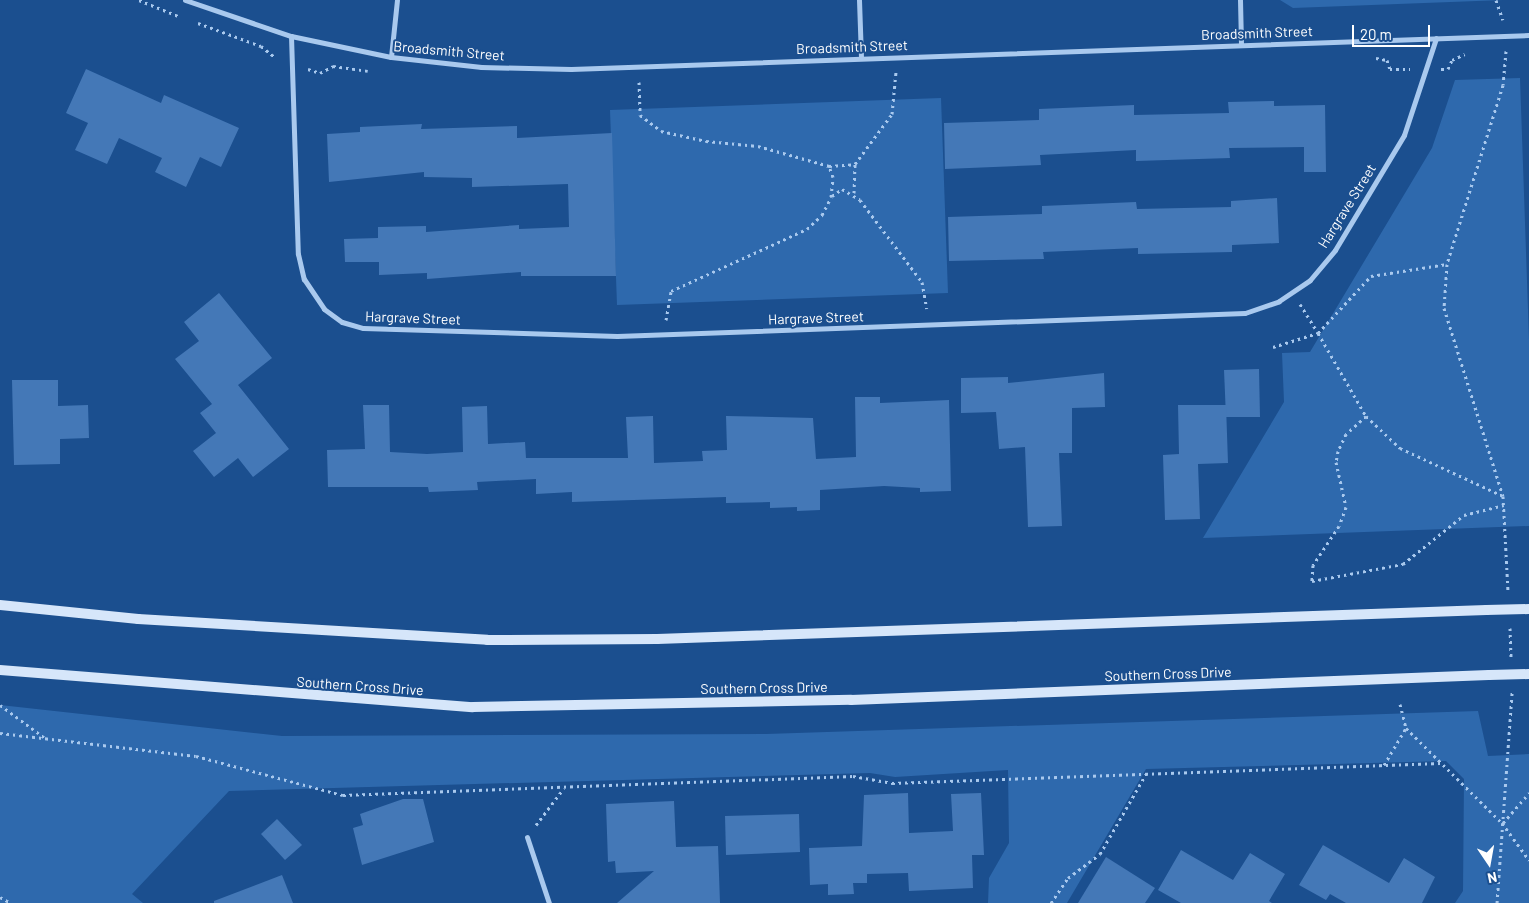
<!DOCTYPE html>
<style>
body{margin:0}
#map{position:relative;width:1529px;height:903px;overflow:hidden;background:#1b4f8f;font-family:Barlow,sans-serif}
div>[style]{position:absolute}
.green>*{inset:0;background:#2e69ad}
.building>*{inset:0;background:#4478b7}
.path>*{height:3px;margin-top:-1.5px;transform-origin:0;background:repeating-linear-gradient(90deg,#a9c9ee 0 2.5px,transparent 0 6.5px)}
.minor>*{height:5px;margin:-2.5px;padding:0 2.5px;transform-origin:2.5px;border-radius:2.5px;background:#a9c9ee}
.secondary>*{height:10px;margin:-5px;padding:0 5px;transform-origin:5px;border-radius:5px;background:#d6e6fa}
.secondary-bridge>*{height:10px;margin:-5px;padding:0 5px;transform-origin:5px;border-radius:5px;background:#d6e6fa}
span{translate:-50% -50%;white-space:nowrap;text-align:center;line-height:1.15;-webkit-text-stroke:4px #1b4f8f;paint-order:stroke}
.street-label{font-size:14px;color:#fff}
.north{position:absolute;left:1464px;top:838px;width:50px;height:50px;-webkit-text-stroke:4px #1b4f8f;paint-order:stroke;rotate:168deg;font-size:14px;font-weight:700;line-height:20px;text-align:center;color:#fff}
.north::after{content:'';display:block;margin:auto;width:18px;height:22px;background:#fff;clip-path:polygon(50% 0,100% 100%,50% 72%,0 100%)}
.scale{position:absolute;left:1352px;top:25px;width:78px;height:22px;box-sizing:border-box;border:2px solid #fff;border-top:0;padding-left:6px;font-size:15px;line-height:18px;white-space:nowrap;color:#fff;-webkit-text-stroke:4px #1b4f8f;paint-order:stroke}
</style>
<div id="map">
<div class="green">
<div style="clip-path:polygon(1280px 0,1503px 0,1293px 8px)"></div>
<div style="clip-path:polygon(1520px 78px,1529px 339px,1529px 526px,1203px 538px,1284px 402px,1282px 353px,1310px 352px,1432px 148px,1455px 80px)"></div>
<div style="clip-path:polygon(941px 98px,948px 293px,617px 305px,610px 110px)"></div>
<div style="clip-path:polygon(0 705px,282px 736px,766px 734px,1478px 711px,1488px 756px,1529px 754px,1529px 903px,1455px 903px,1463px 891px,1464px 779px,1446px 761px,1146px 769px,1067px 903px,988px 903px,989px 878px,1009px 843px,1008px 770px,895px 777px,870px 773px,229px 791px,132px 894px,143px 903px,0 903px)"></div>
</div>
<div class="building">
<div style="clip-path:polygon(86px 69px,161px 103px,164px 95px,239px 128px,221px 167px,200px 157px,186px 187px,155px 172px,162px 158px,119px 138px,107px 164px,75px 150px,88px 123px,66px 113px)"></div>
<div style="clip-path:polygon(1274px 101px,1274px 106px,1325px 105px,1326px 172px,1304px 172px,1304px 147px,1229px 148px,1230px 158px,1136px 161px,1136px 150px,1040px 155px,1041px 165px,945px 169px,944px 123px,1039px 120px,1039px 109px,1134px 105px,1134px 115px,1229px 113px,1228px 102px)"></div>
<div style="clip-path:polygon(422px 124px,421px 129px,517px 126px,517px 138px,612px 133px,616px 276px,521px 276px,521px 272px,427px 279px,427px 273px,379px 275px,379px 262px,345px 262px,344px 239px,378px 238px,378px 227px,426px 226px,426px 232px,519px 225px,519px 229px,569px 227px,568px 184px,472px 187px,472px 178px,424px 177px,424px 172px,329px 182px,327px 134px,360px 132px,360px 127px)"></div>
<div style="clip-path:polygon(1277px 198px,1279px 243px,1232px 245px,1232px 252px,1138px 254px,1138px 248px,1043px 252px,1044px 259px,949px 261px,948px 217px,1042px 214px,1042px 206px,1136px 202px,1137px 209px,1231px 207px,1231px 201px)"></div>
<div style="clip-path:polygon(219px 293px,272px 358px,238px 385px,289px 449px,253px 477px,238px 458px,214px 477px,193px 451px,216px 433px,200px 413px,212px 404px,175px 359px,199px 341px,184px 322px)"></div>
<div style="clip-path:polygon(1259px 369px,1260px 417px,1226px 417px,1224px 370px)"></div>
<div style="clip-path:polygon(1104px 373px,1105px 407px,1072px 408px,1072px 453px,1059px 453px,1062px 526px,1028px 527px,1025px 447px,999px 449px,996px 412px,961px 413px,961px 378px,1008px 377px,1008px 383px)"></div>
<div style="clip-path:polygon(12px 380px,58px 380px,58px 406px,88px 405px,89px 438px,60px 439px,60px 464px,14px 465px)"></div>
<div style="clip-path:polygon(855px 397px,880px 397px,880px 403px,949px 400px,951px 491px,920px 492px,920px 488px,884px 486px,820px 490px,820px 510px,797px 511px,797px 507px,770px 508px,770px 502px,726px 503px,726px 497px,572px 502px,572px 492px,536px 494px,536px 479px,477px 482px,478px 490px,429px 492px,428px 487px,328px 487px,327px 450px,365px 449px,363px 405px,389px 405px,390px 452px,427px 454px,463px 452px,462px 407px,487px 406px,488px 444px,525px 442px,526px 458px,628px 458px,626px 417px,653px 416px,654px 463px,703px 461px,702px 451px,727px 450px,726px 416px,813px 418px,816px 459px,856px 457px)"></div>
<div style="clip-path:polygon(1178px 405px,1226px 405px,1228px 463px,1198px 464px,1200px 519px,1165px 520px,1163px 455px,1179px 454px)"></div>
<div style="clip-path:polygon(908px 793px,909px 833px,953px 831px,951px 794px,981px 793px,984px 855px,972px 855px,973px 888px,909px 891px,908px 873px,867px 874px,867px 883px,853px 883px,854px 894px,828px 895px,828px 884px,810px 885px,809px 848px,862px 846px,864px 795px)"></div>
<div style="clip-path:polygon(403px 799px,423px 799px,434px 842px,362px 865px,353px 828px,363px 825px,360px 814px)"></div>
<div style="clip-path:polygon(674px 801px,676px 847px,718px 846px,720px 903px,617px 903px,654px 871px,616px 873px,615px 861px,608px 862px,606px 804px)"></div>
<div style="clip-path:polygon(799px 814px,800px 852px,726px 855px,725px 816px)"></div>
<div style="clip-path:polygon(277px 819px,302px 845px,285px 860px,261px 834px)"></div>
<div style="clip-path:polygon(1323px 845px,1389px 883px,1404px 858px,1435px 877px,1422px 903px,1346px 903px,1330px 894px,1326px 900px,1299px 885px)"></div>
<div style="clip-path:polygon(1181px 850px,1233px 880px,1250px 853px,1285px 874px,1269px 901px,1272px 903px,1181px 903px,1158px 890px)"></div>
<div style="clip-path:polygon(1106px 857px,1155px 888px,1145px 903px,1078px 903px)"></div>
<div style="clip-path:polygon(282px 875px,293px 903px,214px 903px,214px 901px)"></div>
</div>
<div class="path">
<div style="left:139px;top:0;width:42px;rotate:22.3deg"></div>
<div style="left:1496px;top:0;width:21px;rotate:71deg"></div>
<div style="left:198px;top:23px;width:67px;rotate:20.1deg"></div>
<div style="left:261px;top:46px;width:19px;rotate:39deg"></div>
<div style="left:1506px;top:51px;width:34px;rotate:95deg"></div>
<div style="left:1503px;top:85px;width:188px;rotate:107.4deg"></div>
<div style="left:1447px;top:264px;width:44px;rotate:93.9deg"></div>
<div style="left:1444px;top:308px;width:197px;rotate:72.6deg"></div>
<div style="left:1503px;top:496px;width:96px;rotate:87deg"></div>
<div style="left:1376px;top:58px;width:11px;rotate:10deg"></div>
<div style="left:1387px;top:60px;width:9px;rotate:72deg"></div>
<div style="left:1390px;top:69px;width:20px"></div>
<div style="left:308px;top:69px;width:13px;rotate:18deg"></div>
<div style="left:320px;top:73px;width:15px;rotate:-28deg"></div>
<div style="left:333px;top:66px;width:35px;rotate:8deg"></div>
<div style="left:1441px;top:69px;width:7px"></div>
<div style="left:1448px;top:69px;width:10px;rotate:-66deg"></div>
<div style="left:1452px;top:60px;width:14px;rotate:-25deg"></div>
<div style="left:639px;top:82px;width:33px;rotate:88deg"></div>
<div style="left:640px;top:115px;width:26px;rotate:37deg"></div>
<div style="left:661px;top:131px;width:46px;rotate:12.5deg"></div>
<div style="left:706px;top:141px;width:52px;rotate:5.5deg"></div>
<div style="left:758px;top:146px;width:74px;rotate:15.7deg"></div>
<div style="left:854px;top:193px;width:29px;rotate:-88deg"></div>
<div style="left:855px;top:164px;width:62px;rotate:-53.5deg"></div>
<div style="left:892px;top:114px;width:42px;rotate:-84.6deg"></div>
<div style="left:832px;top:196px;width:12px;rotate:-35deg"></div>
<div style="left:842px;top:189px;width:21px;rotate:31deg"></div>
<div style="left:860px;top:200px;width:103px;rotate:52.9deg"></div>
<div style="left:922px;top:282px;width:27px;rotate:80deg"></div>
<div style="left:1300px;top:304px;width:34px;rotate:58deg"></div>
<div style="left:1318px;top:333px;width:78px;rotate:-47.1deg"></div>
<div style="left:1371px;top:276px;width:77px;rotate:-9deg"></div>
<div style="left:666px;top:320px;width:29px;rotate:-80deg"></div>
<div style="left:671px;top:291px;width:149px;rotate:-24.5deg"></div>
<div style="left:807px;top:229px;width:21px;rotate:-43deg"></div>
<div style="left:822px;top:215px;width:20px;rotate:-63deg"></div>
<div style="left:831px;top:197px;width:20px;rotate:-84deg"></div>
<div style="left:833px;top:177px;width:12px;rotate:-110deg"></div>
<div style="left:829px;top:166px;width:26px;rotate:-4deg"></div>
<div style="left:1273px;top:347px;width:47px;rotate:-17.3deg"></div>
<div style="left:1318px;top:333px;width:96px;rotate:60deg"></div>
<div style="left:1366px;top:416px;width:47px;rotate:43.3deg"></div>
<div style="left:1400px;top:448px;width:114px;rotate:25deg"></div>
<div style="left:1366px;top:416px;width:27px;rotate:138deg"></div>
<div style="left:1346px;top:434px;width:19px;rotate:115deg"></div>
<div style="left:1338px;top:451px;width:11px;rotate:100deg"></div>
<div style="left:1336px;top:462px;width:46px;rotate:77.5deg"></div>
<div style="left:1346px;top:507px;width:20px;rotate:110deg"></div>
<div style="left:1339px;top:526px;width:47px;rotate:123.7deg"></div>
<div style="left:1313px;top:565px;width:16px;rotate:94deg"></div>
<div style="left:1312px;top:581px;width:93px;rotate:-10.6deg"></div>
<div style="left:1403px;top:564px;width:78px;rotate:-38.8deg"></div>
<div style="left:1464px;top:515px;width:41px;rotate:-14deg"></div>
<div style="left:1510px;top:628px;width:29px;rotate:88deg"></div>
<div style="left:1400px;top:704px;width:25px;rotate:76deg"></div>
<div style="left:1406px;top:728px;width:135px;rotate:44.7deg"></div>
<div style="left:1502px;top:823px;width:46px;rotate:53.9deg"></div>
<div style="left:0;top:705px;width:56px;rotate:36.3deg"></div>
<div style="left:0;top:733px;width:197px;rotate:6.7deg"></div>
<div style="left:196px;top:756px;width:152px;rotate:14.9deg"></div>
<div style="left:343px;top:795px;width:510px;rotate:-2.13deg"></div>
<div style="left:853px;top:776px;width:40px;rotate:10deg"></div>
<div style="left:892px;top:783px;width:549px;rotate:-2.09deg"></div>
<div style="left:1384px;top:765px;width:43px;rotate:-59.3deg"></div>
<div style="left:1503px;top:823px;width:40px;rotate:-49deg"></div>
<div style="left:536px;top:825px;width:46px;rotate:-52.9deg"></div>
<div style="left:0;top:897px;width:13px;rotate:29deg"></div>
<div style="left:1051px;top:903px;width:30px;rotate:-56deg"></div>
<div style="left:1068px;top:878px;width:40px;rotate:-37deg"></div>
<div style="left:1100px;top:854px;width:92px;rotate:-60.1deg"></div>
<div style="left:1497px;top:903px;width:211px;rotate:-85.9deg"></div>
</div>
<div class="minor">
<div style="left:185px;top:0;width:112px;rotate:18.8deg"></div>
<div style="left:291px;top:36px;width:102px;rotate:11.9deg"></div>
<div style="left:391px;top:57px;width:91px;rotate:6.3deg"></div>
<div style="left:481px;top:67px;width:90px;rotate:1.3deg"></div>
<div style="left:571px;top:69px;width:959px;rotate:-2.03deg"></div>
<div style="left:859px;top:0;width:58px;rotate:88deg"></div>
<div style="left:1240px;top:0;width:45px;rotate:88.7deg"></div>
<div style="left:291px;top:36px;width:218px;rotate:88.2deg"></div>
<div style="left:298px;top:254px;width:26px;rotate:77deg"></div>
<div style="left:304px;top:279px;width:36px;rotate:56deg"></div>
<div style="left:324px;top:309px;width:22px;rotate:36deg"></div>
<div style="left:342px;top:322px;width:22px;rotate:16deg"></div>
<div style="left:363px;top:328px;width:254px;rotate:1.8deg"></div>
<div style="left:617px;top:336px;width:628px;rotate:-2.1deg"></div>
<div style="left:1245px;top:313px;width:36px;rotate:-19deg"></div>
<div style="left:1279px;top:301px;width:37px;rotate:-34deg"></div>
<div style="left:1310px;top:280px;width:39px;rotate:-50deg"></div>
<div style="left:1335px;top:250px;width:134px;rotate:-59deg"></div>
<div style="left:1404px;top:135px;width:102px;rotate:-71.7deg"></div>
<div style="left:391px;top:57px;width:57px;rotate:-84deg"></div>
<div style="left:527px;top:837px;width:70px;rotate:71.6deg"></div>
</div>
<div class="secondary">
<div style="left:0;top:605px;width:139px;rotate:5.8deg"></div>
<div style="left:138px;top:619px;width:350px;rotate:3.4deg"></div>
<div style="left:487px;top:640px;width:170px;rotate:-0.3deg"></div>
<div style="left:657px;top:639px;width:830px;rotate:-2deg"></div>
<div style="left:0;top:670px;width:474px;rotate:4.5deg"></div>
<div style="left:473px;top:707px;width:378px;rotate:-1.1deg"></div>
<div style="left:851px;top:700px;width:638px;rotate:-2.24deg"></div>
</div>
<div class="secondary-bridge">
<div style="left:1486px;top:610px;width:43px;rotate:-1.3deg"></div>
<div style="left:1489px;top:675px;width:40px;rotate:-1.4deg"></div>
</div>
<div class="street-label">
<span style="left:1257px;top:33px;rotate:-2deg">Broadsmith Street</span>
<span style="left:852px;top:47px;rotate:-2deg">Broadsmith Street</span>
<span style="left:449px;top:51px;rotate:5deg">Broadsmith Street</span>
<span style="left:1347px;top:206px;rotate:-58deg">Hargrave Street</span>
<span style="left:413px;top:318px;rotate:2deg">Hargrave Street</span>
<span style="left:816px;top:318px;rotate:-2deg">Hargrave Street</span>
<span style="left:1168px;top:674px;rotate:-2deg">Southern Cross Drive</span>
<span style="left:360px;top:686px;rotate:4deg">Southern Cross Drive</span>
<span style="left:764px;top:688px;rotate:-1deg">Southern Cross Drive</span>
</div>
<div class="north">N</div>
<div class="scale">20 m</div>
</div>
